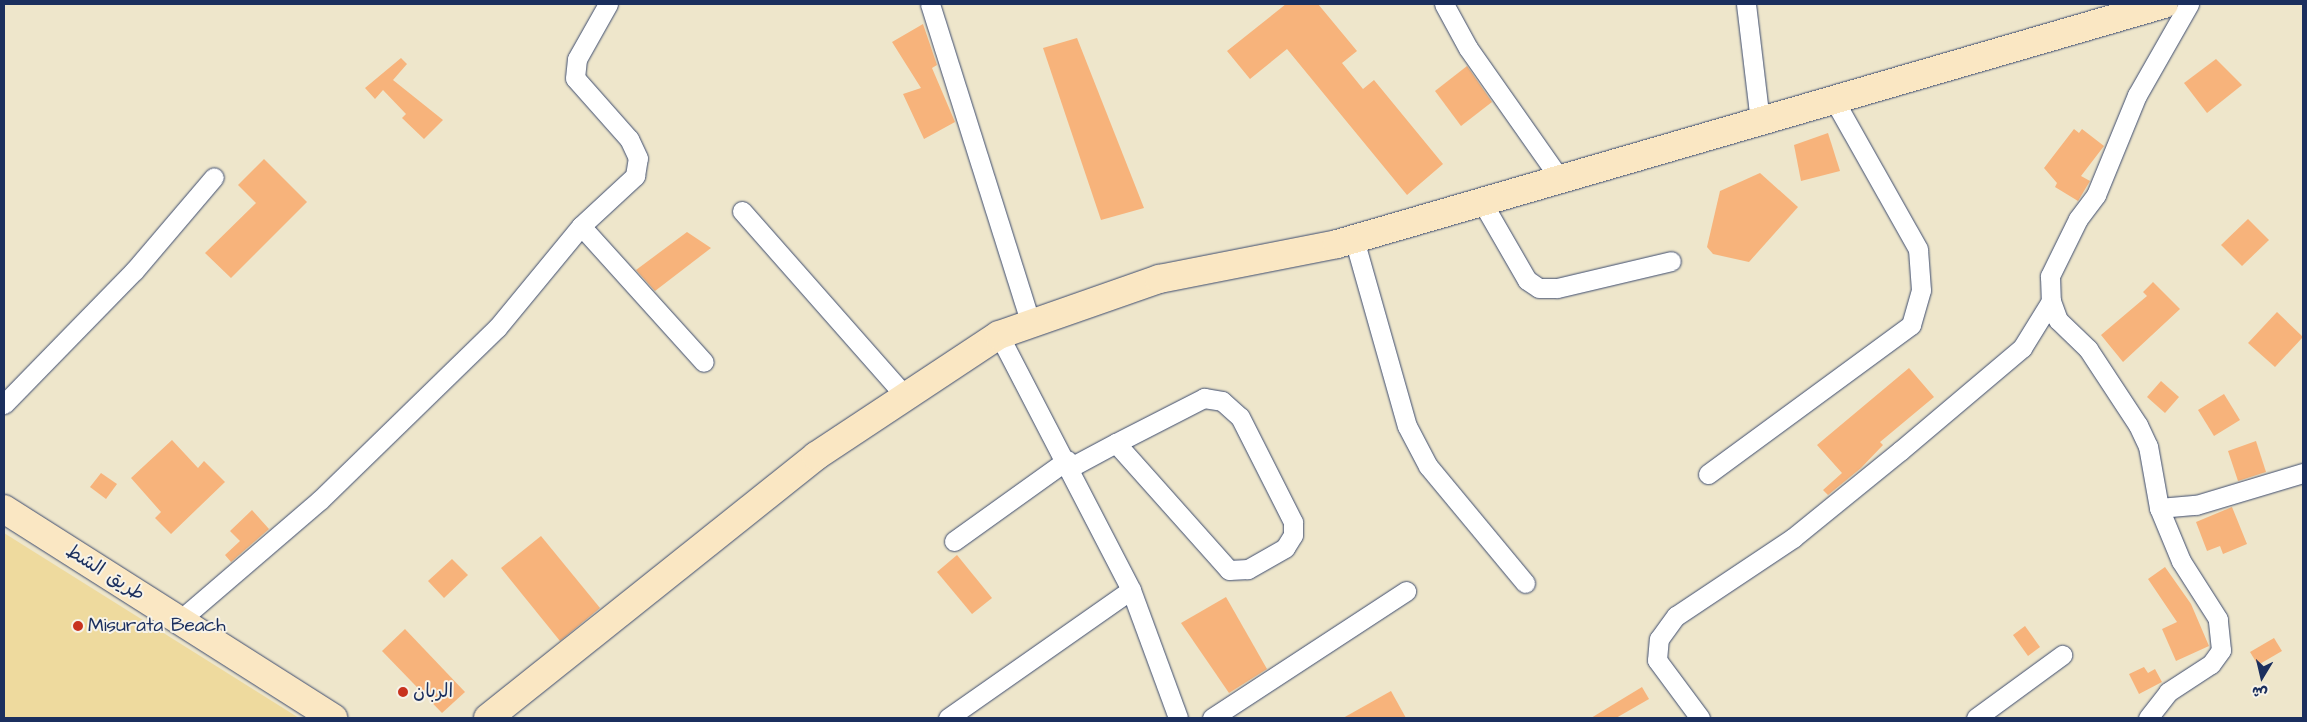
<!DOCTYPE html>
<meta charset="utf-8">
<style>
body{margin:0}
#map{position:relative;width:2307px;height:722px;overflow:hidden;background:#eee6cb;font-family:"Architects Daughter","Playpen Sans Arabic",sans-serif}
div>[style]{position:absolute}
.sand>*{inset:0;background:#eeda9e}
.building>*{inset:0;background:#f7b37b}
.roads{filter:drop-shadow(0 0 1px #3b4a6e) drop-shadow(0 0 1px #3b4a6e)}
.street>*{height:19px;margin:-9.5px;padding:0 9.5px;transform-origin:9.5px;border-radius:9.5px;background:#fff}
.secondary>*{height:28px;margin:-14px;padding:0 14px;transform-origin:14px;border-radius:14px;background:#fae7c3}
.dots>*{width:14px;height:14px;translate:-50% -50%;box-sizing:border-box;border:2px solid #f7f3e8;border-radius:50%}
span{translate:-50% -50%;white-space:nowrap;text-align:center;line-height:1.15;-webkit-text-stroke:4px #f7f3e8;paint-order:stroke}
.street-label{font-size:19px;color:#1b2f5e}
.poi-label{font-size:19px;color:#1b2f5e}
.left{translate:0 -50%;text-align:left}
.frame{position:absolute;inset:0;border:5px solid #1b2f5e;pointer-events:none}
.north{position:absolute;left:2237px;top:652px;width:50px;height:50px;-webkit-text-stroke:4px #f7f3e8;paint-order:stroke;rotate:189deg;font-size:14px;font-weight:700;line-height:20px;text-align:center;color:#1b2f5e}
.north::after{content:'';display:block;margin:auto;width:18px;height:22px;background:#1b2f5e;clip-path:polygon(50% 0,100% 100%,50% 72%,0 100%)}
</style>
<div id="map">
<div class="sand">
<div style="clip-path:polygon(4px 533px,299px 718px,4px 718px)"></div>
</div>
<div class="building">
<div style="clip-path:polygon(1286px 4px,1318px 4px,1357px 51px,1342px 63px,1363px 89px,1374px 80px,1443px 164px,1407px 195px,1287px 49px,1250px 79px,1227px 51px)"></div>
<div style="clip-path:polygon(923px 24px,937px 65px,932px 68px,955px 122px,924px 139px,903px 94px,921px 88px,892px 42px)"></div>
<div style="clip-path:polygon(1077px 38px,1144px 208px,1101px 220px,1043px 48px)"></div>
<div style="clip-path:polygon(401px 58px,407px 64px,393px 80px,443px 120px,424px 139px,402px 118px,406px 114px,383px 90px,375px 99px,365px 88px)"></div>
<div style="clip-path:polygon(2216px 59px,2242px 85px,2207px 113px,2184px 83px)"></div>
<div style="clip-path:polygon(1467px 66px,1492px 102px,1461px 126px,1435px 91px)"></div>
<div style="clip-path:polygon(2074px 129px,2079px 133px,2082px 129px,2104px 146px,2081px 176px,2090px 181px,2078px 201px,2055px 187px,2057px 183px,2044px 168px)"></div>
<div style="clip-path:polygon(1828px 133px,1840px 171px,1801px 181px,1794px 145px)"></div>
<div style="clip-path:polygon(264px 159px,307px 202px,231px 278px,205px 253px,256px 203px,238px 185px)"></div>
<div style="clip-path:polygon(1760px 173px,1798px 207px,1749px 262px,1713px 254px,1707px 247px,1720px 191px)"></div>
<div style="clip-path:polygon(2248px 219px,2269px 240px,2242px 266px,2221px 245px)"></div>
<div style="clip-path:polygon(687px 232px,711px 248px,655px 291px,636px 270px)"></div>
<div style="clip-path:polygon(2153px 282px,2180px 309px,2123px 362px,2101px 335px,2147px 296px,2143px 292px)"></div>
<div style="clip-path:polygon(2277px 312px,2303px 337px,2275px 367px,2248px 343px)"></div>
<div style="clip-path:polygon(1909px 368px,1934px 397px,1880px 442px,1883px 445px,1861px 468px,1828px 495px,1823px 490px,1842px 473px,1817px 445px)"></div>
<div style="clip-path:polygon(2161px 381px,2179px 397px,2165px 413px,2147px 397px)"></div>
<div style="clip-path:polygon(2224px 394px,2240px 420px,2214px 436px,2198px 410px)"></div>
<div style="clip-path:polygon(172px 440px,198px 468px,204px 461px,225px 482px,171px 534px,155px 518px,161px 512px,131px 478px)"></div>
<div style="clip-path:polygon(2256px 441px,2266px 472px,2238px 481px,2228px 451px)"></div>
<div style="clip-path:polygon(101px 473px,117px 484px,106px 499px,90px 487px)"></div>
<div style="clip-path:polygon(2232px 507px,2247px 544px,2223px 554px,2220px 546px,2207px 551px,2196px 522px)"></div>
<div style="clip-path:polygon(252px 510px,269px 529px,231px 562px,225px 555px,240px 541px,230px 531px)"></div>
<div style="clip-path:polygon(541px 536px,600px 608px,560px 641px,501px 568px)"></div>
<div style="clip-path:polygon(957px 555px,992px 598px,972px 614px,937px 572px)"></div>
<div style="clip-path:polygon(452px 559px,468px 575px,444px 598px,428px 581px)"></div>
<div style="clip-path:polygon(2165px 567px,2191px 604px,2209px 646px,2176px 661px,2162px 629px,2177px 622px,2148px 579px)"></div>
<div style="clip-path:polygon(1226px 597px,1267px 669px,1229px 693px,1181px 623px)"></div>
<div style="clip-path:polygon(2025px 626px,2040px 647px,2028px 656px,2013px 635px)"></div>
<div style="clip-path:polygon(405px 629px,465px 692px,442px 713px,382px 651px)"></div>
<div style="clip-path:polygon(2274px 638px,2282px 651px,2258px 665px,2250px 652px)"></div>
<div style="clip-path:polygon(2144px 667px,2148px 673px,2155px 669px,2162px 682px,2139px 694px,2129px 674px)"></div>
<div style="clip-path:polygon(1642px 687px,1649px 699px,1616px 718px,1591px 718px)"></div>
<div style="clip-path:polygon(1391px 691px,1406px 718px,1343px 718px)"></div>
</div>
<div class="roads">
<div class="street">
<div style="left:930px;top:4px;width:333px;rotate:72.5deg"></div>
<div style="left:1444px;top:4px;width:50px;rotate:61.4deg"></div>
<div style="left:1468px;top:48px;width:160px;rotate:54.9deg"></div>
<div style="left:1746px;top:4px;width:118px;rotate:83.2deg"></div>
<div style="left:2189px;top:4px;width:105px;rotate:119.7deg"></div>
<div style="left:2137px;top:95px;width:108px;rotate:112.3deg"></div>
<div style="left:2096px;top:195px;width:30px;rotate:127deg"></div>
<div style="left:2078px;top:219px;width:64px;rotate:116.2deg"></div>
<div style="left:2050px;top:276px;width:25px;rotate:88deg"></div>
<div style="left:2051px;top:301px;width:20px;rotate:70deg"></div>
<div style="left:2058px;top:320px;width:42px;rotate:44deg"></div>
<div style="left:2088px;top:349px;width:91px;rotate:56.7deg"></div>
<div style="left:2138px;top:425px;width:23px;rotate:65deg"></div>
<div style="left:2148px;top:446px;width:63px;rotate:79.9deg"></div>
<div style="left:2159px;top:508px;width:37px;rotate:-5deg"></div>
<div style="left:2196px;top:505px;width:112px;rotate:-16.7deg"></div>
<div style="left:1482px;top:202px;width:90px;rotate:60deg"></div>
<div style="left:1527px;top:280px;width:14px;rotate:34deg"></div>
<div style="left:1539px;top:288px;width:18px"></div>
<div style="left:1557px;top:288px;width:117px;rotate:-13.3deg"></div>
<div style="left:742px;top:211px;width:245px;rotate:48.6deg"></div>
<div style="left:581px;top:226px;width:183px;rotate:47.9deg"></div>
<div style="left:1354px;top:239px;width:194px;rotate:74.2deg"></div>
<div style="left:1407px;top:426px;width:45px;rotate:62.3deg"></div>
<div style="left:1428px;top:466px;width:152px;rotate:50.3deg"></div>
<div style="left:999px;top:335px;width:287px;rotate:62.6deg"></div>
<div style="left:1131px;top:590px;width:136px;rotate:69.8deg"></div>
<div style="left:4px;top:404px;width:186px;rotate:-45.7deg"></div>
<div style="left:134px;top:271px;width:123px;rotate:-49.6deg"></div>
<div style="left:1071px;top:467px;width:51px;rotate:-28.1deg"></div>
<div style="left:1116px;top:443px;width:99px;rotate:-27.1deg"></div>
<div style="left:1204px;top:398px;width:18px;rotate:9deg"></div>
<div style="left:1222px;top:401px;width:24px;rotate:42deg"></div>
<div style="left:1240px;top:417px;width:118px;rotate:63.2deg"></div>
<div style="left:1293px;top:522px;width:13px;rotate:90deg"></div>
<div style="left:1293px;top:535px;width:15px;rotate:122deg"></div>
<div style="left:1285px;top:548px;width:43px;rotate:150.4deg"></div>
<div style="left:1248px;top:569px;width:19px;rotate:177deg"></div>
<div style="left:1229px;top:570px;width:170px;rotate:-131.7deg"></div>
<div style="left:1708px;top:474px;width:252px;rotate:-36.3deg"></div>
<div style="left:1911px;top:325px;width:36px;rotate:-74deg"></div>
<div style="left:1921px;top:290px;width:41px;rotate:-94.2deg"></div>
<div style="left:1918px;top:249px;width:171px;rotate:-119.4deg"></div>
<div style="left:954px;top:541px;width:139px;rotate:-35.6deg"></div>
<div style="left:180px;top:620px;width:184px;rotate:-40.6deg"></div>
<div style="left:320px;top:500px;width:247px;rotate:-44.2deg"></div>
<div style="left:497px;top:328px;width:132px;rotate:-50.5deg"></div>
<div style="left:581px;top:226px;width:74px;rotate:-42.8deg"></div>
<div style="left:635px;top:176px;width:18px;rotate:-81deg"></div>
<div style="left:638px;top:158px;width:21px;rotate:-115deg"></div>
<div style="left:629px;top:139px;width:81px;rotate:-131.5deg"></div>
<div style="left:575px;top:78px;width:19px;rotate:-84deg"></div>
<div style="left:577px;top:59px;width:63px;rotate:-60.6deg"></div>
<div style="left:948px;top:718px;width:223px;rotate:-35deg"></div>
<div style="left:1212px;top:718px;width:232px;rotate:-33.2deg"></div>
<div style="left:1700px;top:718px;width:72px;rotate:-126.6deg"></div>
<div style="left:1657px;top:660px;width:21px;rotate:-85deg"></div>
<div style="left:1659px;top:639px;width:29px;rotate:-54deg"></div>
<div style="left:1676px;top:616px;width:141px;rotate:-33.7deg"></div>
<div style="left:1793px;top:538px;width:138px;rotate:-39.1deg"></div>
<div style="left:1900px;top:451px;width:160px;rotate:-40.2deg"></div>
<div style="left:2022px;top:348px;width:55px;rotate:-58.3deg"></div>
<div style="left:1976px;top:718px;width:107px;rotate:-36.2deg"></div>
<div style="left:2148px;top:718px;width:33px;rotate:-52deg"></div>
<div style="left:2168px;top:692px;width:51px;rotate:-33.1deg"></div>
<div style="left:2211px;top:664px;width:17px;rotate:-54deg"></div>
<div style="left:2221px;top:650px;width:31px;rotate:-96deg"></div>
<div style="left:2218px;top:619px;width:69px;rotate:-122.5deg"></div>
<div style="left:2181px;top:561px;width:57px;rotate:-112.5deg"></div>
</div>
<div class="secondary">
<div style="left:4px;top:509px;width:390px;rotate:32.4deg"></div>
<div style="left:488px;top:718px;width:420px;rotate:-38.6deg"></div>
<div style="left:816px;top:456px;width:219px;rotate:-33.5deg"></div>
<div style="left:999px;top:335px;width:170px;rotate:-19.3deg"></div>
<div style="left:1159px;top:279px;width:181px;rotate:-11.1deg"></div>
<div style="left:1337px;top:244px;width:861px;rotate:-16.18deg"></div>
</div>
</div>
<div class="dots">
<div style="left:78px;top:626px;background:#c8321e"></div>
<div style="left:403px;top:692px;background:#c8321e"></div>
</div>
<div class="street-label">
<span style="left:105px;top:573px;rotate:32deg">طريق الشط</span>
</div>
<div class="poi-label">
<span class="left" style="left:88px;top:626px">Misurata Beach</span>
<span class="left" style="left:413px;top:692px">الربان</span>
</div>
<div class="frame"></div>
<div class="north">ش</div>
</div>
